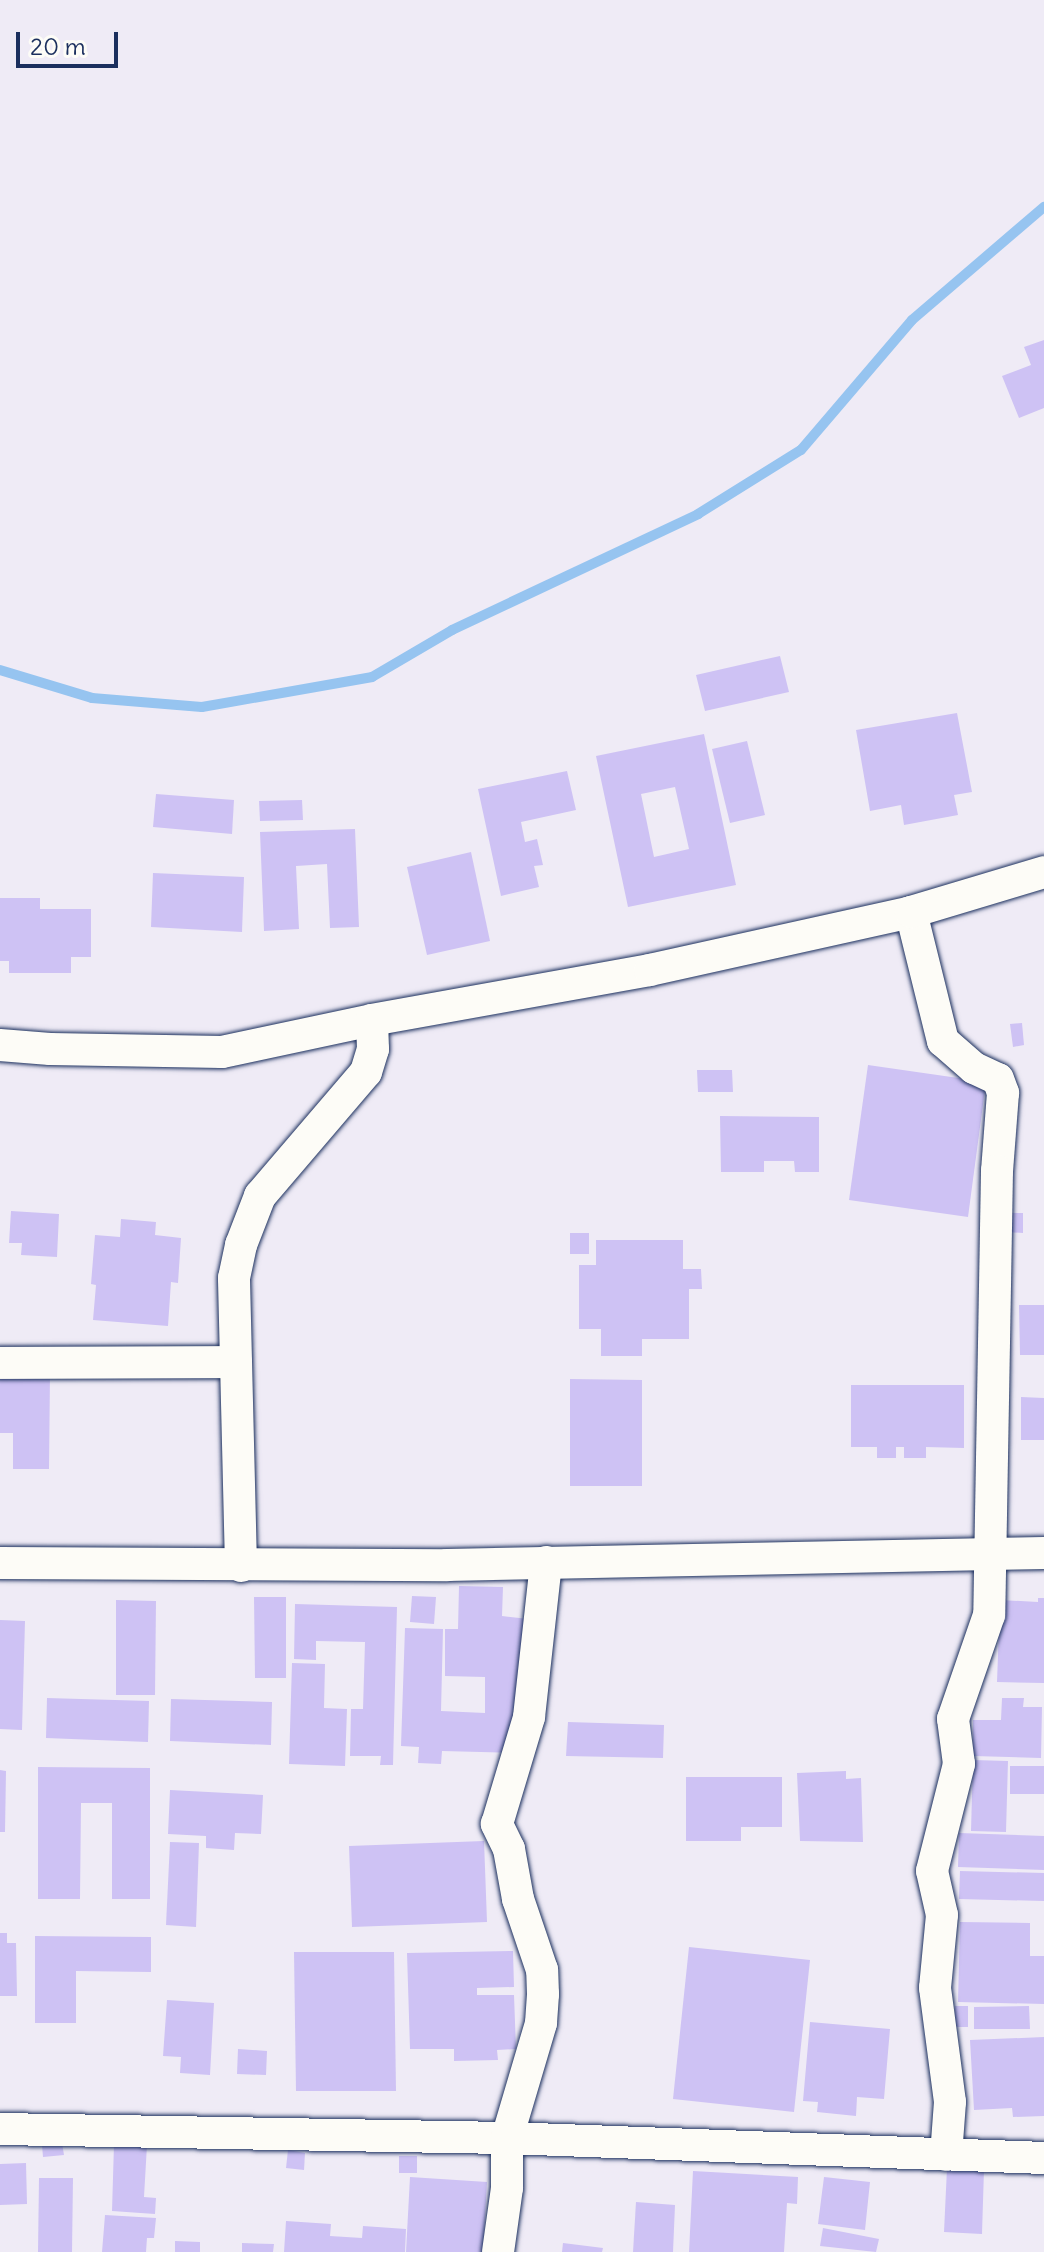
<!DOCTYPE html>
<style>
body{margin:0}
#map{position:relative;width:1044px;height:2252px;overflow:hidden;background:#efebf6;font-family:Delius,sans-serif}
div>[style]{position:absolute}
.stream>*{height:10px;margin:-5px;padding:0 5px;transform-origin:5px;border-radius:5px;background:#96c4f0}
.building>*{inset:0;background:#cec2f4}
.roads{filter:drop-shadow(0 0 2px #1b2f5e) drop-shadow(0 0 2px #1b2f5e)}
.minor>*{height:32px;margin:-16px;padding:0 16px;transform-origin:16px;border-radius:16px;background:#fdfcf7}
span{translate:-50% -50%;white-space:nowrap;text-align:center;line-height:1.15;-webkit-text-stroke:6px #fdfcf7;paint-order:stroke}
.scale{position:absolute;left:16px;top:32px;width:102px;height:36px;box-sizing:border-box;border:4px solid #1b2f5e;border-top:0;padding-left:10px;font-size:24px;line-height:28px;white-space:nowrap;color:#1b2f5e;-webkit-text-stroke:6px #fdfcf7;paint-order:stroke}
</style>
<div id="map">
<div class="stream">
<div style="left:0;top:670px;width:96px;rotate:16.9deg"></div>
<div style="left:92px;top:698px;width:110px;rotate:4.7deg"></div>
<div style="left:202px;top:707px;width:173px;rotate:-10deg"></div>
<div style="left:372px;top:677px;width:93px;rotate:-30.4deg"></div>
<div style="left:452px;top:630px;width:272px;rotate:-25.2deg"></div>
<div style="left:698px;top:514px;width:121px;rotate:-31.9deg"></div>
<div style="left:801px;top:450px;width:171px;rotate:-49.5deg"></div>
<div style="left:912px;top:320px;width:174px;rotate:-40.6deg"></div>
</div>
<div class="building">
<div style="clip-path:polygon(1044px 340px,1044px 408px,1019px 418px,1002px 376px,1031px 365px,1024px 347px)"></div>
<div style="clip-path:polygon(780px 656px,789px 692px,705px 711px,696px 675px)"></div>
<div style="clip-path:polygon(957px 713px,972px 792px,954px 795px,958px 815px,904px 825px,901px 805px,870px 811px,856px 730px)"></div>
<div style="clip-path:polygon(evenodd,704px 734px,736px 885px,628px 907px,596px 756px,704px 734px,675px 787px,689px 849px,654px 857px,641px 794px,675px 787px)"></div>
<div style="clip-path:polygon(747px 741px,765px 815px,730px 823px,712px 749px)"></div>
<div style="clip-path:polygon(567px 771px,576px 810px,521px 822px,525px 842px,537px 839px,543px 865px,534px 866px,539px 887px,501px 896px,478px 789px)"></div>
<div style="clip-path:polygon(156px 794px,234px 800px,232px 834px,153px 827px)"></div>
<div style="clip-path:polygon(302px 800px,303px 820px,260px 821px,259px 801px)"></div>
<div style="clip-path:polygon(355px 829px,359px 927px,330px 928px,327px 864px,296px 866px,299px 929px,264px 931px,260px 832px)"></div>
<div style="clip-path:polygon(471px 852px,490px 941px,427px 955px,407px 867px)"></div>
<div style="clip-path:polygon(153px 873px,244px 877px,242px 932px,151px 927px)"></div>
<div style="clip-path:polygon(0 898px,40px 898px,40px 909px,91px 909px,91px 957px,71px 957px,71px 973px,9px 973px,9px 961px,0 961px)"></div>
<div style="clip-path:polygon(1022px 1023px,1024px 1045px,1013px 1047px,1010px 1024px)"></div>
<div style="clip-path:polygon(868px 1065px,986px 1082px,968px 1217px,849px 1200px)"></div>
<div style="clip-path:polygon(697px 1070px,732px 1070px,733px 1092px,698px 1092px)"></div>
<div style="clip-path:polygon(720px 1116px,819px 1117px,819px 1172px,795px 1172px,794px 1161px,764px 1161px,764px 1172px,721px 1172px)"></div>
<div style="clip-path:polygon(11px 1211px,59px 1214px,57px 1257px,21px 1255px,22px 1243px,9px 1243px)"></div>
<div style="clip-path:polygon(1006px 1213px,1023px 1213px,1023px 1233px,1005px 1232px)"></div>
<div style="clip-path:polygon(121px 1219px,156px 1222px,155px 1235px,181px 1238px,178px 1283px,171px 1282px,168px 1326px,93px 1320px,96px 1285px,91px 1284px,95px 1235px,120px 1237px)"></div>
<div style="clip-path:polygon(570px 1233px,589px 1233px,589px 1254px,570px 1254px)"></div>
<div style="clip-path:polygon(596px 1240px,683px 1240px,683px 1269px,701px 1269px,702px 1289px,689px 1289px,689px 1339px,642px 1339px,642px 1356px,601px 1356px,601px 1329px,579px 1329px,579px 1265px,596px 1265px)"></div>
<div style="clip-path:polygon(1019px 1305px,1044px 1305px,1044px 1355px,1020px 1355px)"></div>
<div style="clip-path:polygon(0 1374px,50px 1374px,49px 1469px,13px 1469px,13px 1433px,0 1433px)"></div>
<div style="clip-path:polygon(570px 1379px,642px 1380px,642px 1486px,570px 1486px)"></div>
<div style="clip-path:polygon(851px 1385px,964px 1385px,964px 1448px,926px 1447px,926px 1458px,904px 1458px,904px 1447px,896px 1447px,896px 1458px,877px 1458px,877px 1447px,851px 1447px)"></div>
<div style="clip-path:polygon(1021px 1397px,1044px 1398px,1044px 1440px,1021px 1440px)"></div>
<div style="clip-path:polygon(459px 1586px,503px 1587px,502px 1616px,529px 1619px,517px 1753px,442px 1751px,441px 1764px,418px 1763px,419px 1747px,401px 1746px,405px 1628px,443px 1629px,441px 1711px,485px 1713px,485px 1677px,445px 1676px,445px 1629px,458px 1629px)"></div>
<div style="clip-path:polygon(412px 1596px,436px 1597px,434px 1624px,410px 1622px)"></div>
<div style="clip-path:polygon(254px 1597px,286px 1597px,286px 1678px,255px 1678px)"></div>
<div style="clip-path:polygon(1038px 1598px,1044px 1598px,1044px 1683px,997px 1682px,1000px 1600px,1038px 1602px)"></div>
<div style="clip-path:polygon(116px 1600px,156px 1601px,155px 1695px,116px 1695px)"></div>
<div style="clip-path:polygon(295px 1604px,397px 1607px,393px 1765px,380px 1765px,381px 1756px,350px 1756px,351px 1709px,363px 1709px,365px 1642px,316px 1641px,316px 1660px,294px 1659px)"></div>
<div style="clip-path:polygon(0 1620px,25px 1621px,22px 1730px,0 1729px)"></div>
<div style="clip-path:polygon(292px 1663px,325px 1664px,324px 1708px,347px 1709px,345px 1766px,289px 1764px)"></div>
<div style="clip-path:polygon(47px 1698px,149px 1701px,148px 1742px,46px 1738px)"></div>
<div style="clip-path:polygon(1002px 1698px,1024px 1698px,1023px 1707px,1042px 1707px,1041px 1758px,973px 1756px,973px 1720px,1001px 1720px)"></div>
<div style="clip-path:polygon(171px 1699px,272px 1702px,271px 1745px,170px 1741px)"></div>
<div style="clip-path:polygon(568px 1722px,664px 1725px,663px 1758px,566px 1756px)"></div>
<div style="clip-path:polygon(973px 1760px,1008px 1761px,1006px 1832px,971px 1831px)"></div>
<div style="clip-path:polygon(1010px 1766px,1044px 1766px,1044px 1794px,1010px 1794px)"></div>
<div style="clip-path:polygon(38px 1767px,150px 1768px,150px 1899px,112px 1899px,112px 1803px,81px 1803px,80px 1899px,38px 1899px)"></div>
<div style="clip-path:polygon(0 1770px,6px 1771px,5px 1832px,0 1832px)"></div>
<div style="clip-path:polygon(846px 1771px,846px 1779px,861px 1778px,863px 1842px,800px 1841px,797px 1773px)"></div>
<div style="clip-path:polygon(686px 1777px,782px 1777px,782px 1827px,741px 1827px,741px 1841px,686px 1841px)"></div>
<div style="clip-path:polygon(170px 1790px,263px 1795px,261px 1834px,235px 1833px,234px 1850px,206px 1848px,206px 1836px,168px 1834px)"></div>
<div style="clip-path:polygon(959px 1833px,1044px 1836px,1044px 1870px,958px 1867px)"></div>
<div style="clip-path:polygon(484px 1841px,487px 1922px,352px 1927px,349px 1846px)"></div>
<div style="clip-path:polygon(170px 1842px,199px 1843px,196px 1927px,166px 1925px)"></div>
<div style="clip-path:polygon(960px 1871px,1044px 1873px,1044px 1901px,959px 1899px)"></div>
<div style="clip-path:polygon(960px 1922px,1030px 1923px,1030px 1956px,1044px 1956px,1044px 2004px,958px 2002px)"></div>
<div style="clip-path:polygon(0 1933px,7px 1933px,7px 1943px,16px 1943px,17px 1996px,0 1996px)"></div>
<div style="clip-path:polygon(35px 1936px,151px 1937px,151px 1972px,76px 1971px,76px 2023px,35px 2023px)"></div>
<div style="clip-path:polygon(689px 1947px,810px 1960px,794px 2112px,673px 2099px)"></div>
<div style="clip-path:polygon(513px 1951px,514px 1987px,477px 1988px,477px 1995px,514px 1995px,516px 2049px,497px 2050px,498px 2060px,454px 2061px,454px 2049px,410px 2049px,407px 1953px)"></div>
<div style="clip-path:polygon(294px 1952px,394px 1952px,396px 2091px,296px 2091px)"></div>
<div style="clip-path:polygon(167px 2000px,214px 2003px,210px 2075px,180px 2073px,181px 2057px,163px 2056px)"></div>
<div style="clip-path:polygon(955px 2006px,968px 2006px,968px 2027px,955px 2027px)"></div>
<div style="clip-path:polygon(1029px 2006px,1030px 2029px,974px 2029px,974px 2007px)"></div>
<div style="clip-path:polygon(810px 2022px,890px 2029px,884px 2099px,857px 2097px,856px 2116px,817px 2112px,818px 2102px,803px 2101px)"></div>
<div style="clip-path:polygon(1044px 2037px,1044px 2116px,1013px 2117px,1012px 2108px,974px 2110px,970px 2040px)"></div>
<div style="clip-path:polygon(238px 2049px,267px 2051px,266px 2075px,237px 2074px)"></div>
<div style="clip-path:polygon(62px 2143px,64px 2155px,43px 2157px,42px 2145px)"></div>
<div style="clip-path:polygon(114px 2144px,147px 2145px,144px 2197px,156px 2198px,155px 2214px,112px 2211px)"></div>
<div style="clip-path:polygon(288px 2150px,305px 2153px,304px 2170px,286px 2168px)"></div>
<div style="clip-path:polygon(399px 2156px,417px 2156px,417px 2173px,399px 2173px)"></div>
<div style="clip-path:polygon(26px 2163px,27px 2204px,0 2205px,0 2164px)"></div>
<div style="clip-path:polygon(947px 2168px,984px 2169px,982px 2234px,944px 2232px)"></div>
<div style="clip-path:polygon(693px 2171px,798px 2177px,797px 2204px,787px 2203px,784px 2252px,689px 2252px)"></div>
<div style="clip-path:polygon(410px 2177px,487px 2182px,483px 2252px,406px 2252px)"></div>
<div style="clip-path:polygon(824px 2177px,870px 2182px,865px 2230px,818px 2224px)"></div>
<div style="clip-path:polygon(39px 2178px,73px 2178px,72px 2252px,38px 2252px)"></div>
<div style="clip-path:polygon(636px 2202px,675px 2205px,673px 2252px,633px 2252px)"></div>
<div style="clip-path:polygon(105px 2215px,156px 2218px,154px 2238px,147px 2238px,146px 2252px,102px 2252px)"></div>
<div style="clip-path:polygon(286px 2221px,331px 2224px,330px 2236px,362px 2238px,363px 2226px,406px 2229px,405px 2252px,284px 2252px)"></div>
<div style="clip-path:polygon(823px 2228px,879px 2239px,876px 2252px,820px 2246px)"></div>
<div style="clip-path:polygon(175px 2241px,200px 2242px,200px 2252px,175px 2252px)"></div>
<div style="clip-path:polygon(242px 2243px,274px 2244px,273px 2252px,242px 2252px)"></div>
<div style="clip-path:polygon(563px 2243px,603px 2248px,602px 2252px,562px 2252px)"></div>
</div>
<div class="roads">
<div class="minor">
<div style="left:911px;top:912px;width:133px;rotate:76.1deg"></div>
<div style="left:943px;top:1041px;width:41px;rotate:41.1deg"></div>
<div style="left:974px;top:1068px;width:26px;rotate:25deg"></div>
<div style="left:998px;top:1079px;width:15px;rotate:70deg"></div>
<div style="left:1003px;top:1093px;width:78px;rotate:94.4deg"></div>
<div style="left:997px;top:1171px;width:444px;rotate:91deg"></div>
<div style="left:989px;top:1615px;width:110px;rotate:109.1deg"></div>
<div style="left:953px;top:1719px;width:45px;rotate:82.4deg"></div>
<div style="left:959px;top:1764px;width:110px;rotate:104.2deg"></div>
<div style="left:932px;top:1871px;width:45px;rotate:77.2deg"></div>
<div style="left:942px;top:1915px;width:73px;rotate:95.5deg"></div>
<div style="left:935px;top:1988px;width:115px;rotate:82.5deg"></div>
<div style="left:950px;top:2102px;width:53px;rotate:94.3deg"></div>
<div style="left:0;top:1045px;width:50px;rotate:4.6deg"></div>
<div style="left:50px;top:1049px;width:172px;rotate:1deg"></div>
<div style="left:222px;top:1052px;width:153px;rotate:-12deg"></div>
<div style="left:372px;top:1020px;width:282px;rotate:-10.2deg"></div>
<div style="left:650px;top:970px;width:267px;rotate:-12.5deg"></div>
<div style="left:911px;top:912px;width:139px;rotate:-16.7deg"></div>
<div style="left:0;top:1363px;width:236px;rotate:-0.2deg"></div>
<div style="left:0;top:1563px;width:447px;rotate:0.3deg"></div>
<div style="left:447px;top:1565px;width:597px;rotate:-1.15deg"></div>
<div style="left:241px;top:1566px;width:288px;rotate:-91.4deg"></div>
<div style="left:234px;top:1278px;width:34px;rotate:-78deg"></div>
<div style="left:241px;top:1245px;width:53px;rotate:-68.8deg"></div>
<div style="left:260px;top:1196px;width:163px;rotate:-49.5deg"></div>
<div style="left:366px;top:1072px;width:24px;rotate:-73deg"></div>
<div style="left:373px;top:1049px;width:29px;rotate:-92deg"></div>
<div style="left:0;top:2129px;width:507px;rotate:1.02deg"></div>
<div style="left:507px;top:2138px;width:537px;rotate:2.13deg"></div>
<div style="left:498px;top:2252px;width:65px;rotate:-82deg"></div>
<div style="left:507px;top:2188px;width:50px;rotate:-90deg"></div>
<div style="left:507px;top:2138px;width:120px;rotate:-73.5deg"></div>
<div style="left:541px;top:2023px;width:29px;rotate:-86deg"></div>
<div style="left:543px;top:1994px;width:24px;rotate:-92deg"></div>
<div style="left:542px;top:1970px;width:75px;rotate:-108.7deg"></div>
<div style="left:518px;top:1899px;width:51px;rotate:-100.2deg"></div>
<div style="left:509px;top:1849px;width:28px;rotate:-116deg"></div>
<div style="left:497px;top:1824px;width:112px;rotate:-73.3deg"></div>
<div style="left:529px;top:1717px;width:156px;rotate:-83.7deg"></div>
</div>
</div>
<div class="scale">20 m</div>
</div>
